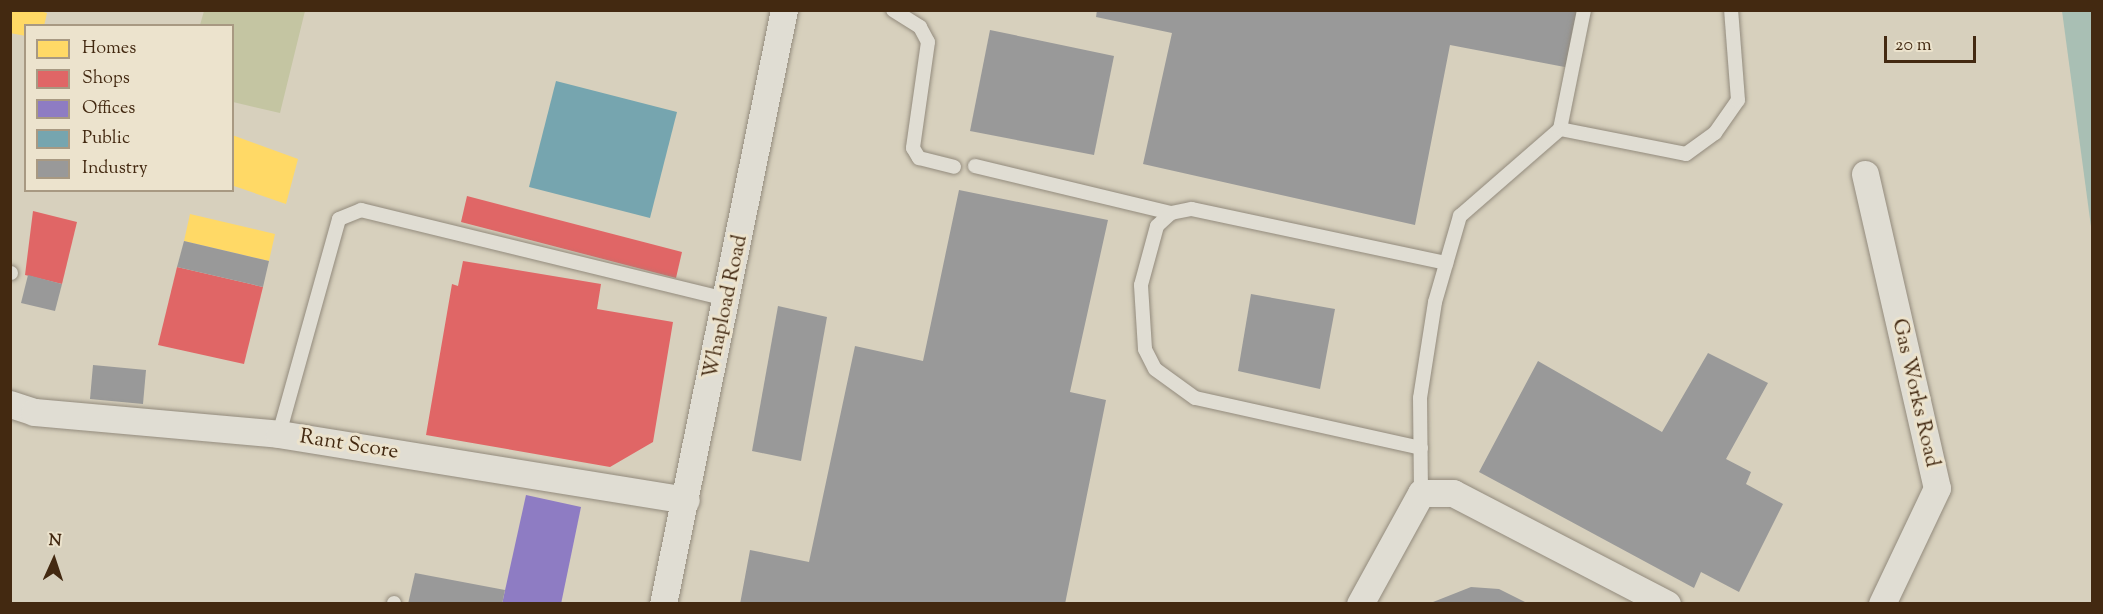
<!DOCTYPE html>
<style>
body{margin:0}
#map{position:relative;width:2103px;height:614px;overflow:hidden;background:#d7d0bd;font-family:"Sorts Mill Goudy",serif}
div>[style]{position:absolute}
.green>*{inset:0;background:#c4c5a2}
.water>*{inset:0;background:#a9bfb4}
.homes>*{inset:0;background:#ffd966}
.shops>*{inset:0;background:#e06666}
.offices>*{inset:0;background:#8e7cc3}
.public>*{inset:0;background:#76a5af}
.industry>*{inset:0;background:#999}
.roads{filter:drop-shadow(0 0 2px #938b7d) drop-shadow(0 0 2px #938b7d)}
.service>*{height:14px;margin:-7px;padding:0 7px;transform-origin:7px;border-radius:7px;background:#e0ddd3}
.minor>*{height:27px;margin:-13.5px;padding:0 13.5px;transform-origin:13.5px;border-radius:13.5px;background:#e0ddd3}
span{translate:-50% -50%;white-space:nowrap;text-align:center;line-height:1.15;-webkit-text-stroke:6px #ece3cd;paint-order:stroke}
.street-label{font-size:21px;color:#432911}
.frame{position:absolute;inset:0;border:12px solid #432911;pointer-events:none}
.legend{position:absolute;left:24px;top:24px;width:210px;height:168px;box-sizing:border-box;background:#ece3cd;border:2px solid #a89982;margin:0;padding:8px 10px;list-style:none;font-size:18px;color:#432911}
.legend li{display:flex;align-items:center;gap:12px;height:30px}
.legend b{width:30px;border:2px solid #a89982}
.north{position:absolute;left:24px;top:530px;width:60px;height:60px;-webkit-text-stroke:4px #ece3cd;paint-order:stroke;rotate:3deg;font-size:16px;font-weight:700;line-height:24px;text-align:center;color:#432911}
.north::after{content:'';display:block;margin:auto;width:21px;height:27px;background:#432911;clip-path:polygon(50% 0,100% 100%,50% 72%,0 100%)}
.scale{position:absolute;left:1884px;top:36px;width:92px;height:27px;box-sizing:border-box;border:3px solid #432911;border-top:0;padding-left:8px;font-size:18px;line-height:21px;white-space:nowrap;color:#432911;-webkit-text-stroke:4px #ece3cd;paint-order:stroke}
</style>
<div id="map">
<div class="green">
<div style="clip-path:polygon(204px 11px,305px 11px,280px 113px,233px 102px,232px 26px,200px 25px)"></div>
</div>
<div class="water">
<div style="clip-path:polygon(2062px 11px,2092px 11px,2092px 234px)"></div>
</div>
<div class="homes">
<div style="clip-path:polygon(10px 10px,36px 10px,47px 13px,44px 26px,26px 26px,26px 36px,10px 33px)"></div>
<div style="clip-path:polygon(232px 135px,298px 159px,286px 204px,234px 186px)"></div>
<div style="clip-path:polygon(190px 214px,275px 234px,269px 261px,184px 241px)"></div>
</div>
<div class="shops">
<div style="clip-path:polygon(467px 196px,682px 252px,676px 278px,461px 222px)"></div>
<div style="clip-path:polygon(33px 211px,77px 222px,62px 284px,25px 275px)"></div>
<div style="clip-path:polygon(463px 261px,601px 284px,597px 309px,673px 322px,653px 442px,610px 467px,426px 435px,452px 284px,458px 286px)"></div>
<div style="clip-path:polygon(177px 267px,263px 287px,244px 364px,158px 345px)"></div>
</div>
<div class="offices">
<div style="clip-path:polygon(526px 495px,581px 507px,561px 604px,502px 604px)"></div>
</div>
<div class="public">
<div style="clip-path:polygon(556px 81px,677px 112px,650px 218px,529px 187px)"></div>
</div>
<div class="industry">
<div style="clip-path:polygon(1097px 10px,1581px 10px,1570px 68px,1450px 45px,1415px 225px,1143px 164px,1172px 33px,1096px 17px)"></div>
<div style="clip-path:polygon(990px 30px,1114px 56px,1094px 155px,970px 131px)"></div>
<div style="clip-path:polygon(959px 190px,1108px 220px,1070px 392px,1106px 400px,1065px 604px,740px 604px,750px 550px,809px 562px,855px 346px,923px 361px)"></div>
<div style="clip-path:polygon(184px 241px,269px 261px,263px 287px,177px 267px)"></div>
<div style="clip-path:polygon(28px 275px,62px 284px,55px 311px,21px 303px)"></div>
<div style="clip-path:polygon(1251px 294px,1335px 309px,1320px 389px,1238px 371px)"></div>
<div style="clip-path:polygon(778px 306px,827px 317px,801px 461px,752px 451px)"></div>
<div style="clip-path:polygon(1708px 353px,1768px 383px,1726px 459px,1751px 472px,1746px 484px,1783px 504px,1739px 592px,1701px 572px,1694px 588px,1479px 472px,1538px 361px,1662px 432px)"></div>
<div style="clip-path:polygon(93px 365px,146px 370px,143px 404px,90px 399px)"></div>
<div style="clip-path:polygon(415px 573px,505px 590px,502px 604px,408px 604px)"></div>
<div style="clip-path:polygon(1471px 587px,1499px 589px,1529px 604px,1428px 604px)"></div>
</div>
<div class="roads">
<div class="service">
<div style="left:893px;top:10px;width:32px;rotate:32deg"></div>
<div style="left:920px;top:27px;width:17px;rotate:62deg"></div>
<div style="left:928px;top:42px;width:107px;rotate:98.1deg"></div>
<div style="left:913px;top:148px;width:12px;rotate:59deg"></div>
<div style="left:919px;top:158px;width:36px;rotate:14deg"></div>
<div style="left:1560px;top:129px;width:128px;rotate:11.2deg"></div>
<div style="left:1686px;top:154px;width:36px;rotate:-36deg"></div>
<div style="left:1715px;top:133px;width:40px;rotate:-55.1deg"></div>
<div style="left:1738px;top:100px;width:90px;rotate:-94.4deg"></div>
<div style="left:975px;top:166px;width:202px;rotate:13.5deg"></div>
<div style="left:10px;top:273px;width:1px"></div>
<div style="left:279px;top:434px;width:223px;rotate:-74.4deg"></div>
<div style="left:339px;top:219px;width:24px;rotate:-22deg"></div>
<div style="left:361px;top:210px;width:377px;rotate:13.7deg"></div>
<div style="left:1421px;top:448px;width:231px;rotate:-167.5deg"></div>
<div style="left:1195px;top:398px;width:49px;rotate:-144.1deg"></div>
<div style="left:1155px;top:369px;width:22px;rotate:-117deg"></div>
<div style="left:1145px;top:349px;width:64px;rotate:-93.6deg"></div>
<div style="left:1141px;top:285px;width:61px;rotate:-74.8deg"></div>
<div style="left:1157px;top:226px;width:19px;rotate:-43deg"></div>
<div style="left:1171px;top:213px;width:21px;rotate:-11deg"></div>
<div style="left:1192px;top:209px;width:260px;rotate:12deg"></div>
<div style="left:1421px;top:493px;width:95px;rotate:-90.6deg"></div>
<div style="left:1420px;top:398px;width:97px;rotate:-81.1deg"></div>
<div style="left:1435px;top:302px;width:90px;rotate:-73.8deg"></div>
<div style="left:1460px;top:216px;width:133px;rotate:-41deg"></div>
<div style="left:1560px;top:129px;width:121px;rotate:-78.6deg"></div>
<div style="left:394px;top:604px;width:1px;rotate:-90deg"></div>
</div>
<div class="minor">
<div style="left:1865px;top:174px;width:322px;rotate:77.1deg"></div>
<div style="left:1937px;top:488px;width:128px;rotate:115.4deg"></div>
<div style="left:10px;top:404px;width:25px;rotate:18deg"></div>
<div style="left:34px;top:412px;width:246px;rotate:5.1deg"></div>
<div style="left:279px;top:434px;width:412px;rotate:9.2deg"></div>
<div style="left:663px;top:604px;width:606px;rotate:-78.49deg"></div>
<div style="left:1360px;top:604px;width:127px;rotate:-61.2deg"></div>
<div style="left:1421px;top:493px;width:32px"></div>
<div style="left:1453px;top:493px;width:241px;rotate:27.4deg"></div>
</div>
</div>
<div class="street-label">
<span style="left:726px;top:307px;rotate:-78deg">Whapload Road</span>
<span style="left:1915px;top:393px;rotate:77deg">Gas Works Road</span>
<span style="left:349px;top:445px;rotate:9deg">Rant Score</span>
</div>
<div class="frame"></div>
<ul class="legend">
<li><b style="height:16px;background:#ffd966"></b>Homes</li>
<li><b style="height:16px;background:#e06666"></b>Shops</li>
<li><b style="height:16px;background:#8e7cc3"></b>Offices</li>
<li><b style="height:16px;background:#76a5af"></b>Public</li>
<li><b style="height:16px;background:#999"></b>Industry</li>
</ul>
<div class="north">N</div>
<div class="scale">20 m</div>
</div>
